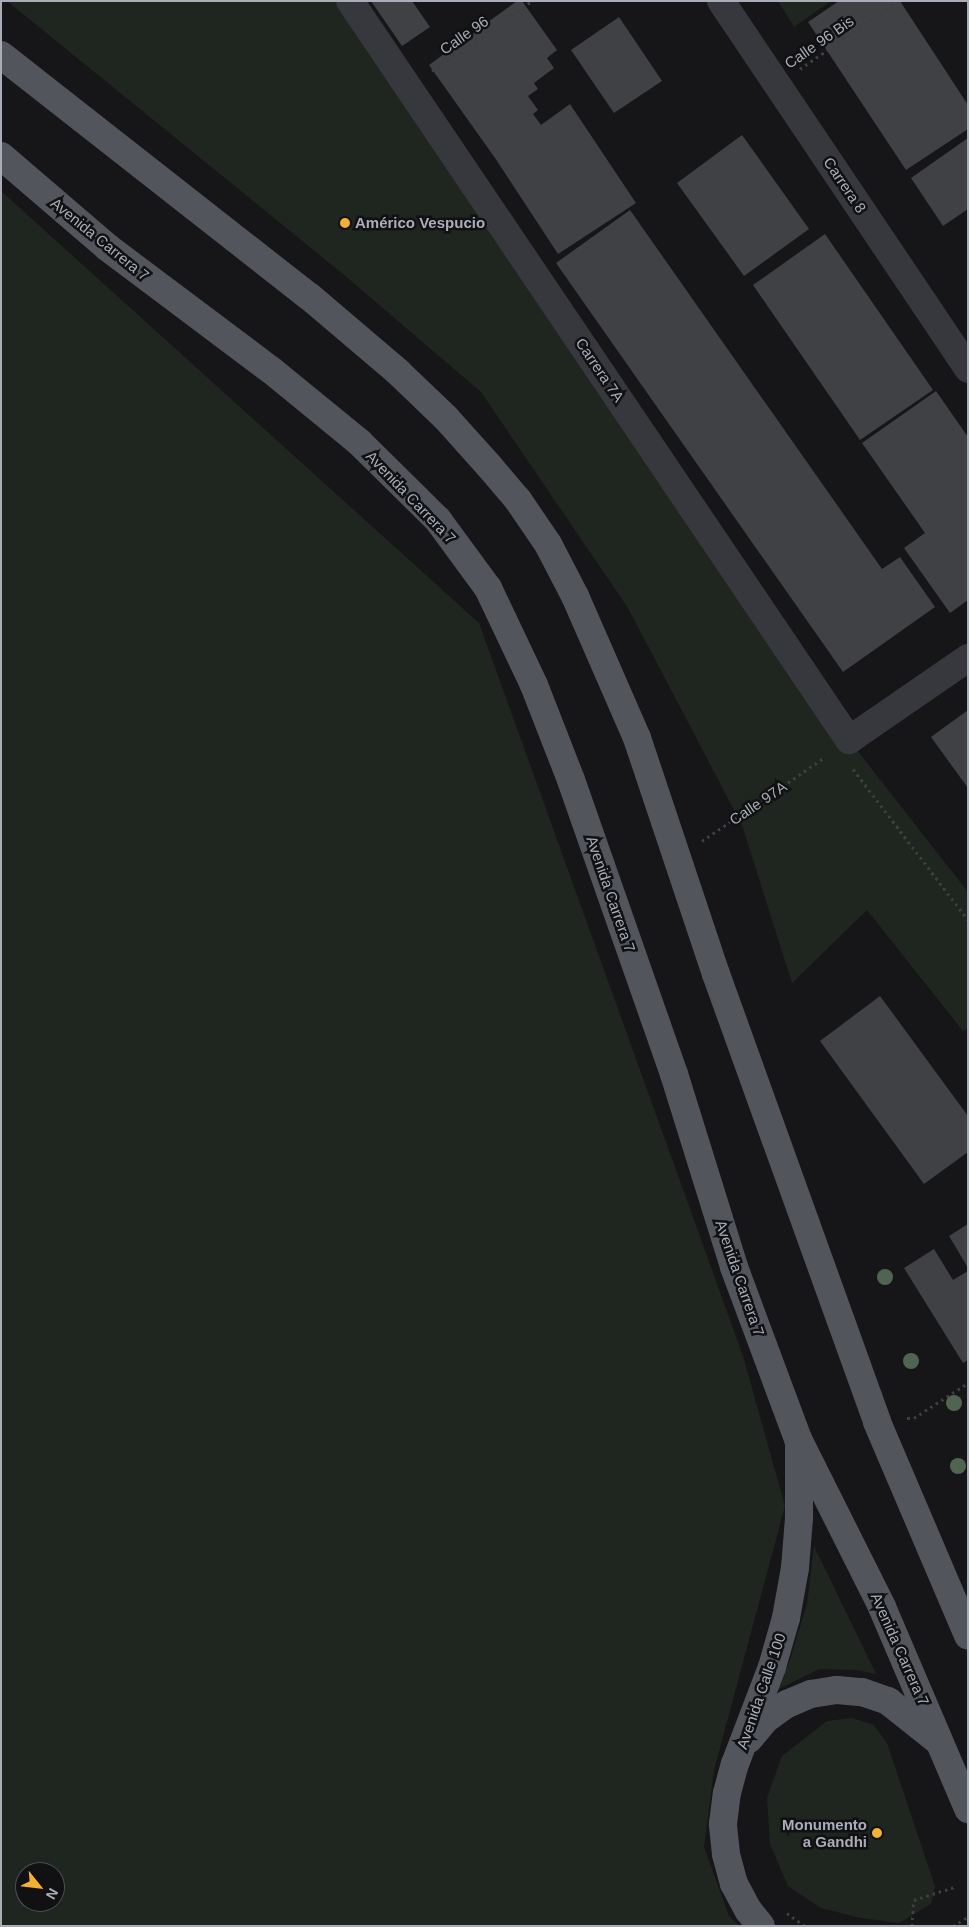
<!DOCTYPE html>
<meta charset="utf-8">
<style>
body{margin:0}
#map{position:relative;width:969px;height:1927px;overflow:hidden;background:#161618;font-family:Helvetica,sans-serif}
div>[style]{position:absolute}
.green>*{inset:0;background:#1e261f}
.building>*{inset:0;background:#404145}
.path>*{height:3px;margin-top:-1.5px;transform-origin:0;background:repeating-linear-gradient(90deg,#3d3f44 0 2.5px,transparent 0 6.5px)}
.street>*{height:28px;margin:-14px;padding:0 14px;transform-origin:14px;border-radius:14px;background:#37383d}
.primary>*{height:28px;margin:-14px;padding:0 14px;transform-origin:14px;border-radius:14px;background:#53555c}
.trees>*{width:16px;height:16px;margin:-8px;border-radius:50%;background:#506452}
.dots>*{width:14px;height:14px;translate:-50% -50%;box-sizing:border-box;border:2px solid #111113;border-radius:50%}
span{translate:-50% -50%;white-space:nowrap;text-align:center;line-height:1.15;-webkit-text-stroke:5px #111113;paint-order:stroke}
.street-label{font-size:15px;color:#a8adb8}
.poi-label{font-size:15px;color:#a8adb8;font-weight:700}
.left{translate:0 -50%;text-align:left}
.right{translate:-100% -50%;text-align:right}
.frame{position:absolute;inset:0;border:2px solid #a8adb8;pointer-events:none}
.north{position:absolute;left:15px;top:1862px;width:50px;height:50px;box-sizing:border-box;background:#111113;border:1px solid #4d4f55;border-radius:50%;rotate:119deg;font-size:14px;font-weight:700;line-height:20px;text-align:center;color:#a8adb8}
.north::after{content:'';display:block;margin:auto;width:18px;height:22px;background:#f2b134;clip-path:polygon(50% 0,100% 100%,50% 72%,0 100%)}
</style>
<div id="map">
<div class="green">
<div style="clip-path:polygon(7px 1px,350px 1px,849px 740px,968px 892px,968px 1028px,963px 1031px,867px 910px,792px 983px,742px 825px,628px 608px,481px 392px,343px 274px)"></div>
<div style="clip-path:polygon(778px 1px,831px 1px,794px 27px)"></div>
<div style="clip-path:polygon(evenodd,1px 191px,479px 623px,743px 1356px,785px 1506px,714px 1770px,704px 1847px,729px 1916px,739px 1926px,1px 1926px,1px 191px,25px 1872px,55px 1872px,55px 1902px,25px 1902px,25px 1872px)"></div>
<div style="clip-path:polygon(814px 1546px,876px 1674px,856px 1670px,819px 1669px,773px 1692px,789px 1663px,807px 1604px)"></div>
<div style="clip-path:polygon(852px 1718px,874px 1725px,887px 1743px,935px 1886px,931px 1904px,899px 1923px,861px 1918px,821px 1908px,788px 1886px,770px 1844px,767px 1798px,782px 1756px,827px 1721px)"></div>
</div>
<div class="building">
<div style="clip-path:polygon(371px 1px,412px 1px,430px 27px,402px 46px)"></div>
<div style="clip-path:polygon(517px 1px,522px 1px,557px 50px,547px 58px,554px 68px,534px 83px,538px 89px,528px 96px,538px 110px,533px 114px,541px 125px,570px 104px,636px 203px,558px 254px,495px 158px,429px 65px)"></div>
<div style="clip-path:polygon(839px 1px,900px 1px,968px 105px,968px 129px,906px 170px,808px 22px)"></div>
<div style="clip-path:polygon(619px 17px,662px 81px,614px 113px,571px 50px)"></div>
<div style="clip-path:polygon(742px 135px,809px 229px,744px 276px,677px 183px)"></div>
<div style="clip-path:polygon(968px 138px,968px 209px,943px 226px,911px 178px)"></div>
<div style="clip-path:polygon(630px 210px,882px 569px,900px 557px,935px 607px,843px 672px,556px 263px)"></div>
<div style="clip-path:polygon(825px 234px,933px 390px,860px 440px,753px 285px)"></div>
<div style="clip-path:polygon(936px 391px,968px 437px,968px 600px,950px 613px,904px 548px,925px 533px,862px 443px)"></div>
<div style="clip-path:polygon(968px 710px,968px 788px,931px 737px)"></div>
<div style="clip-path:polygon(880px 996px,968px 1116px,968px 1152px,924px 1184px,820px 1041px)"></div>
<div style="clip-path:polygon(968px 1224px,968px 1268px,949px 1236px)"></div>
<div style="clip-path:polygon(934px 1249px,953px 1280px,968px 1271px,968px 1360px,963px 1363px,904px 1268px)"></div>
</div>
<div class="path">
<div style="left:800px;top:69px;width:119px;rotate:-34.8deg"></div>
<div style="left:432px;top:71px;width:122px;rotate:-35deg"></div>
<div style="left:853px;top:769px;width:190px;rotate:52.7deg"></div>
<div style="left:702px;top:841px;width:149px;rotate:-34.3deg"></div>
<div style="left:907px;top:1418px;width:7px"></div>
<div style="left:914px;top:1418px;width:64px;rotate:-32.9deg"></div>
<div style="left:787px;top:1913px;width:22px;rotate:36deg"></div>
<div style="left:912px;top:1926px;width:26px;rotate:-86deg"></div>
<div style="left:914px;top:1900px;width:45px;rotate:-18deg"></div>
<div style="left:953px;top:1926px;width:17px;rotate:-31deg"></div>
</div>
<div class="street">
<div style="left:350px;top:1px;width:892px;rotate:55.97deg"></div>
<div style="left:849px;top:740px;width:145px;rotate:-34.6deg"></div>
<div style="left:721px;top:1px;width:443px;rotate:56.1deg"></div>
</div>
<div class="primary">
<div style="left:1px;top:55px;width:392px;rotate:38.1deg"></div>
<div style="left:310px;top:297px;width:116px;rotate:40.4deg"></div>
<div style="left:398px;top:372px;width:66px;rotate:43.8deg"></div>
<div style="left:446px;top:418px;width:64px;rotate:48.1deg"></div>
<div style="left:489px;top:466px;width:45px;rotate:49.5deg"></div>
<div style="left:518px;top:500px;width:53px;rotate:55.7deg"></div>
<div style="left:548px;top:544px;width:59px;rotate:62.6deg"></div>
<div style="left:575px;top:596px;width:155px;rotate:66.4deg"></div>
<div style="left:637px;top:738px;width:249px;rotate:71.5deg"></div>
<div style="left:716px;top:974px;width:476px;rotate:70.2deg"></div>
<div style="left:877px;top:1422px;width:232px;rotate:66.9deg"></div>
<div style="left:1px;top:156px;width:140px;rotate:40.6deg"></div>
<div style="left:107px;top:247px;width:205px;rotate:36.9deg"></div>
<div style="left:271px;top:370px;width:114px;rotate:39.3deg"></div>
<div style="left:359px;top:442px;width:111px;rotate:44.6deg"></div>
<div style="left:438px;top:520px;width:84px;rotate:53.7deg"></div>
<div style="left:488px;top:588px;width:107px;rotate:64.6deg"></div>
<div style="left:534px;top:685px;width:102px;rotate:68.7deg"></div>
<div style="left:571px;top:780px;width:312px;rotate:70.7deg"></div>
<div style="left:674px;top:1074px;width:202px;rotate:72.7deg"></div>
<div style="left:734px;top:1267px;width:184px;rotate:69.6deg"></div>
<div style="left:798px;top:1439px;width:188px;rotate:63.4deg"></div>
<div style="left:882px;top:1607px;width:220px;rotate:66.9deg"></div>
<div style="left:749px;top:1739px;width:26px;rotate:-50deg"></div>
<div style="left:766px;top:1719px;width:26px;rotate:-36deg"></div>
<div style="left:787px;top:1704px;width:26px;rotate:-23deg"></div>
<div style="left:811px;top:1694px;width:26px;rotate:-9deg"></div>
<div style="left:837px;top:1690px;width:25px;rotate:5deg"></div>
<div style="left:862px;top:1692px;width:28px;rotate:19deg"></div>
<div style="left:888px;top:1701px;width:63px;rotate:38.5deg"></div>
<div style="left:761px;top:1926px;width:21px;rotate:-129deg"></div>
<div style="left:748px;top:1910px;width:30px;rotate:-118deg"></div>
<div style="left:734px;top:1884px;width:31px;rotate:-105deg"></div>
<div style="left:726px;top:1854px;width:30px;rotate:-96deg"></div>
<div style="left:723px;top:1824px;width:31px;rotate:-83deg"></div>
<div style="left:727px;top:1793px;width:30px;rotate:-75deg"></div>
<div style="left:735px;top:1764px;width:104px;rotate:-69.1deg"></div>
<div style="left:772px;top:1667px;width:51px;rotate:-74.1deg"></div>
<div style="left:786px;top:1618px;width:51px;rotate:-79.8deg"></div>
<div style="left:795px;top:1568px;width:50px;rotate:-85.4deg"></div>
<div style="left:799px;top:1518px;width:71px;rotate:-90deg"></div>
</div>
<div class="trees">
<div style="left:885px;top:1277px"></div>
<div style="left:911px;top:1361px"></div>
<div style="left:954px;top:1403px"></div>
<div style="left:958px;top:1466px"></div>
</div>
<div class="dots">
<div style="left:345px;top:223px;background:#f2b134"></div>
<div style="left:877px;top:1833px;background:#f2b134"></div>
</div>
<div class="street-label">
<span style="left:464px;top:35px;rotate:-35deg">Calle 96</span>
<span style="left:819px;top:42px;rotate:-35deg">Calle 96 Bis</span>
<span style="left:845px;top:185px;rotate:56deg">Carrera 8</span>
<span style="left:100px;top:239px;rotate:39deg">Avenida Carrera 7</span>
<span style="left:600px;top:370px;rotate:56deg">Carrera 7A</span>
<span style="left:411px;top:497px;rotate:46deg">Avenida Carrera 7</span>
<span style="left:758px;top:803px;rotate:-34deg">Calle 97A</span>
<span style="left:611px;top:894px;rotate:71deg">Avenida Carrera 7</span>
<span style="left:740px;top:1278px;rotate:71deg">Avenida Carrera 7</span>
<span style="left:900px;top:1649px;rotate:66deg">Avenida Carrera 7</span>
<span style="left:761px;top:1691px;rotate:-71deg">Avenida Calle 100</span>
</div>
<div class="poi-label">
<span class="left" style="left:355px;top:223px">Américo Vespucio</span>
<span class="right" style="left:867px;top:1833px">Monumento<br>a Gandhi</span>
</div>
<div class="frame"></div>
<div class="north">N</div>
</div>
